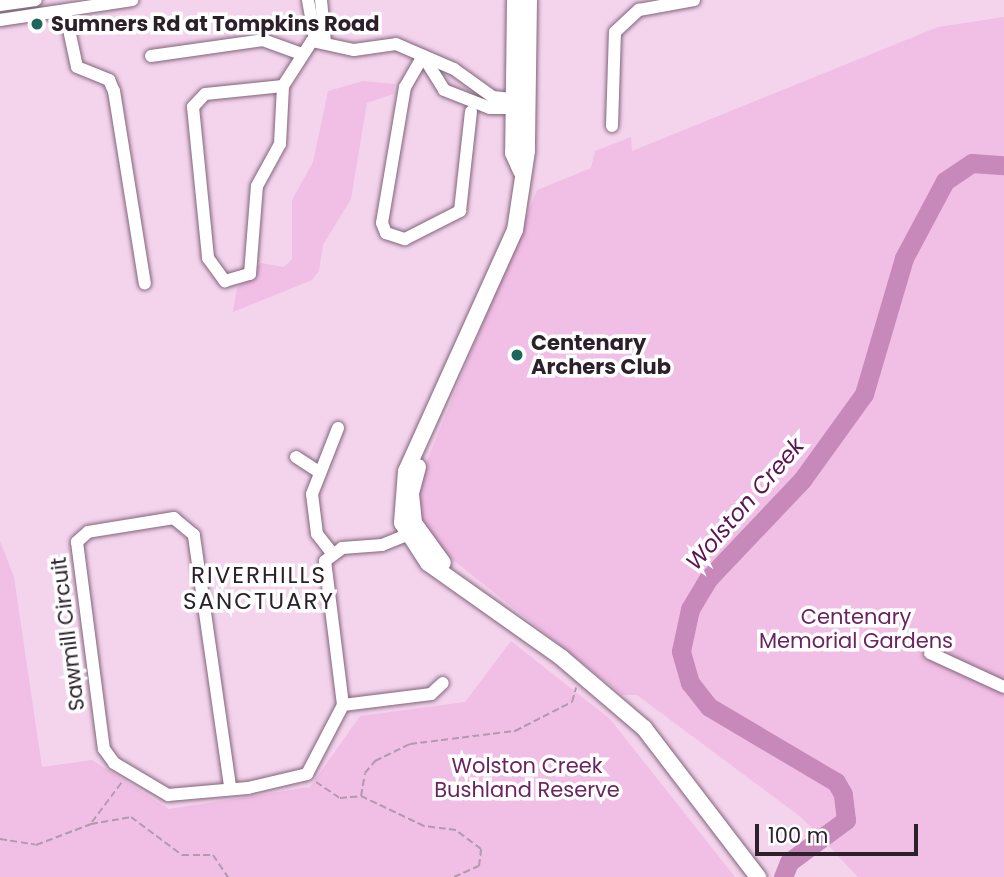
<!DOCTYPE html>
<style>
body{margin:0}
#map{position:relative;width:1004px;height:877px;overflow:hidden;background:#f4d4ed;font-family:Poppins,sans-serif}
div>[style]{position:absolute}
.green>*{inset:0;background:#f1bee6}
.river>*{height:19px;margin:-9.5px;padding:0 9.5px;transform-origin:9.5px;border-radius:9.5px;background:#c689ba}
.path>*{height:2px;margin-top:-1px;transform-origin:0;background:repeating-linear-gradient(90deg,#b299ad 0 7px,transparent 0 10.5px)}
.roads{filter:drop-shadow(0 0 2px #81647a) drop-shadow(0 0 2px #81647a)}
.minor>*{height:12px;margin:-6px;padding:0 6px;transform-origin:6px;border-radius:6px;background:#fff}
.major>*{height:16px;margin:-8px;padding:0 8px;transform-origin:8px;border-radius:8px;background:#fff}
.dots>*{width:19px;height:19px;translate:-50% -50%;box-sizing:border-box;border:4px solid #fff;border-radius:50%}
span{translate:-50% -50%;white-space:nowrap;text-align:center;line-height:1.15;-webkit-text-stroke:7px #fff;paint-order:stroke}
.poi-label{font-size:21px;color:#2c202a;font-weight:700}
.left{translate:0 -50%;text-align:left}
.park-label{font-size:21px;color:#6b2461}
.street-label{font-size:21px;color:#2c202a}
.water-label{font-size:23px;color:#5b1352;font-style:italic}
.neighbourhood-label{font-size:23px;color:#2c202a;letter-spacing:2px}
.scale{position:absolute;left:755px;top:824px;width:163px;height:32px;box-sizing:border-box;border:4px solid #2c202a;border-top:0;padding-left:9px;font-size:21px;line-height:24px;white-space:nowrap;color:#2c202a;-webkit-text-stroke:5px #fff;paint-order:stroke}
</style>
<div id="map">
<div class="green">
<div style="clip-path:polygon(1004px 17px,1004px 877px,858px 877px,802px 818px,637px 695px,623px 695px,448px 556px,423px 530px,416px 509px,420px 478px,537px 190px,591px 168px,595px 151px,631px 137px,632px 151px,938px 27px)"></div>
<div style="clip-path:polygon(363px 81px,395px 84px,393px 94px,367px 103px,351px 199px,323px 245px,319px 271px,312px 280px,233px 312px,237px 288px,261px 263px,284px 267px,292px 259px,292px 200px,313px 162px,328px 91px)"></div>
<div style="clip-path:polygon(0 541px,14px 577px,42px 767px,92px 760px,169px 809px,310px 787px,360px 716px,465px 702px,511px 641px,610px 719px,735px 877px,0 877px)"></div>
</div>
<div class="river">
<div style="left:783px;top:877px;width:16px;rotate:-68deg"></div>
<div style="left:789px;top:862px;width:71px;rotate:-36.4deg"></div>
<div style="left:846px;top:820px;width:26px;rotate:-97deg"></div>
<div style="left:843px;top:794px;width:14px;rotate:-120deg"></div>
<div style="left:836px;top:782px;width:147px;rotate:-149.4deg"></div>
<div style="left:709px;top:707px;width:31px;rotate:-128deg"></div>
<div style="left:690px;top:683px;width:33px;rotate:-106deg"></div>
<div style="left:681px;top:651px;width:43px;rotate:-77.9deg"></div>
<div style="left:690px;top:609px;width:35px;rotate:-59deg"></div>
<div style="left:708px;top:579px;width:137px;rotate:-46.5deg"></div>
<div style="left:802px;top:480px;width:106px;rotate:-54.2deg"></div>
<div style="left:864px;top:394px;width:142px;rotate:-73.6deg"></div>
<div style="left:904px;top:258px;width:87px;rotate:-62deg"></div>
<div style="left:945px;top:181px;width:32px;rotate:-34deg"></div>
<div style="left:972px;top:163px;width:32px;rotate:4deg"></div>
</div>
<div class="path">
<div style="left:316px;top:782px;width:29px;rotate:34deg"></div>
<div style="left:340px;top:798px;width:21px;rotate:-5deg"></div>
<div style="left:92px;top:822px;width:50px;rotate:-53.1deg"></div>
<div style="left:0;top:839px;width:36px;rotate:9deg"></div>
<div style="left:36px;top:845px;width:59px;rotate:-20.9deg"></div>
<div style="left:91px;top:824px;width:41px;rotate:-9.9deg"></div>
<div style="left:131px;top:817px;width:64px;rotate:36.7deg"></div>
<div style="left:182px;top:855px;width:31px"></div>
<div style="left:213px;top:855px;width:27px;rotate:56deg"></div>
<div style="left:454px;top:877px;width:27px;rotate:-24deg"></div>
<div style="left:479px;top:866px;width:17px;rotate:-83deg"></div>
<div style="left:481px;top:849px;width:31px;rotate:-143deg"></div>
<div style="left:456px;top:830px;width:32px;rotate:-173deg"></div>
<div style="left:424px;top:826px;width:70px;rotate:-154.5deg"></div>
<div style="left:361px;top:796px;width:23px;rotate:-80deg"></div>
<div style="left:365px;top:773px;width:16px;rotate:-50deg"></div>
<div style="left:375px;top:761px;width:39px;rotate:-26deg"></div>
<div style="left:410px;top:744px;width:106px;rotate:-7.1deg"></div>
<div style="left:515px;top:731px;width:64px;rotate:-27deg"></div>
<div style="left:572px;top:702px;width:15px;rotate:-74deg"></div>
</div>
<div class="roads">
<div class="minor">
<div style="left:308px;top:0;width:41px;rotate:80.1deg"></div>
<div style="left:321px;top:0;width:42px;rotate:84.6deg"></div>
<div style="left:0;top:5px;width:36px;rotate:-8deg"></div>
<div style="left:65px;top:11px;width:57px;rotate:77.9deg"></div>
<div style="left:77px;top:67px;width:35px;rotate:22deg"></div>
<div style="left:109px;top:80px;width:12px;rotate:66deg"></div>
<div style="left:114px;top:91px;width:195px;rotate:80.9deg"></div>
<div style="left:0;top:20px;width:134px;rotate:-8.6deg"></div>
<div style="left:151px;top:56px;width:113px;rotate:-8.1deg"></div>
<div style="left:263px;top:40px;width:38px;rotate:20deg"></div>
<div style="left:423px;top:56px;width:36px;rotate:120deg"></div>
<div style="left:405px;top:87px;width:138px;rotate:99.6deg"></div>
<div style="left:382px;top:223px;width:11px;rotate:68deg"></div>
<div style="left:386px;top:233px;width:20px;rotate:18deg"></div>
<div style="left:405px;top:239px;width:62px;rotate:-27deg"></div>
<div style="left:460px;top:211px;width:100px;rotate:-83.7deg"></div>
<div style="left:423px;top:56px;width:40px;rotate:58deg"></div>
<div style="left:444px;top:90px;width:49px;rotate:21.4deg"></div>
<div style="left:490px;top:108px;width:25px"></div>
<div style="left:283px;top:86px;width:78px;rotate:174.1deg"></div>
<div style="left:205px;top:94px;width:18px;rotate:133deg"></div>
<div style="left:193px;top:107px;width:152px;rotate:84.3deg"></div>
<div style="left:208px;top:258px;width:29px;rotate:54deg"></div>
<div style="left:225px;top:281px;width:26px;rotate:-16deg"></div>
<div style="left:250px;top:274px;width:88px;rotate:-85.5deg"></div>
<div style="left:257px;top:186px;width:48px;rotate:-61.3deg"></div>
<div style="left:280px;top:144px;width:58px;rotate:-87deg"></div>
<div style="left:283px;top:86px;width:54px;rotate:-57.2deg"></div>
<div style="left:312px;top:41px;width:43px;rotate:12.1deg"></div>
<div style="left:354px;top:50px;width:42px;rotate:-8.1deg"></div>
<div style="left:396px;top:44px;width:63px;rotate:23.3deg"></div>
<div style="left:454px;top:69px;width:48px;rotate:35.7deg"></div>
<div style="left:493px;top:97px;width:30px;rotate:6deg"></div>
<div style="left:612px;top:126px;width:94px;rotate:-88.2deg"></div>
<div style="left:615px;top:32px;width:33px;rotate:-43deg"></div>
<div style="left:639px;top:10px;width:56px;rotate:-10.3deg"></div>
<div style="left:296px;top:457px;width:27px;rotate:33deg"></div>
<div style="left:332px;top:553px;width:24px;rotate:-128deg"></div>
<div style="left:317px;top:534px;width:40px;rotate:-97.1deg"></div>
<div style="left:312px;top:494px;width:71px;rotate:-68.5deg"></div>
<div style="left:930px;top:653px;width:81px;rotate:24.7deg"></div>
<div style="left:343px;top:705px;width:89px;rotate:-7.1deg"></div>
<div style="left:431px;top:694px;width:16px;rotate:-43deg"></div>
<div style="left:230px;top:786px;width:254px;rotate:-98.2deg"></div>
<div style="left:194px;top:535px;width:26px;rotate:-140deg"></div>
<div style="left:174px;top:518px;width:87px;rotate:170.8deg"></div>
<div style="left:88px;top:532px;width:15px;rotate:138deg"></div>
<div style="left:77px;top:542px;width:209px;rotate:82.6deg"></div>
<div style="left:104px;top:749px;width:17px;rotate:54deg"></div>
<div style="left:114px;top:763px;width:63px;rotate:30.7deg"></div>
<div style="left:168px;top:795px;width:80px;rotate:-5deg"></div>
<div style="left:248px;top:788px;width:61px;rotate:-13.3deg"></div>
<div style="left:307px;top:774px;width:78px;rotate:-62.4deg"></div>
<div style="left:343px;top:705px;width:145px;rotate:-97.1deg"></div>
<div style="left:325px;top:561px;width:21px;rotate:-37deg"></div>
<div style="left:342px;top:548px;width:40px;rotate:-4.3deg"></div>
<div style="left:382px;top:545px;width:35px;rotate:-22deg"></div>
</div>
<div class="major">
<div style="left:515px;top:0;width:153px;rotate:90.7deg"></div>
<div style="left:513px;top:153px;width:20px;rotate:66deg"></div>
<div style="left:529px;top:0;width:151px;rotate:90.8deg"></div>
<div style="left:527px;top:151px;width:80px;rotate:98.6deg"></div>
<div style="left:515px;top:230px;width:265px;rotate:114.3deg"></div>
<div style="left:406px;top:471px;width:52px;rotate:94.4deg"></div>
<div style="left:402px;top:523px;width:48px;rotate:57deg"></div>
<div style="left:428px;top:563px;width:164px;rotate:35.3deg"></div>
<div style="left:562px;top:658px;width:108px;rotate:40.5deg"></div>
<div style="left:644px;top:728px;width:188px;rotate:52.6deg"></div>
<div style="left:418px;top:467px;width:28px;rotate:105deg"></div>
<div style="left:411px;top:494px;width:29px;rotate:84deg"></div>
<div style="left:414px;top:523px;width:49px;rotate:54.1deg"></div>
</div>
</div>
<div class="dots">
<div style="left:37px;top:24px;background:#1d675e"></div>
<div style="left:517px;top:355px;background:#1d675e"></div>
</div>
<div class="poi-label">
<span class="left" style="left:51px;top:24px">Sumners Rd at Tompkins Road</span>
<span class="left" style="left:531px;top:355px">Centenary<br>Archers Club</span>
</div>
<div class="park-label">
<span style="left:856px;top:629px">Centenary<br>Memorial Gardens</span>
<span style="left:527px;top:778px">Wolston Creek<br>Bushland Reserve</span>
</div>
<div class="street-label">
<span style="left:68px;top:634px;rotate:-97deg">Sawmill Circuit</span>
</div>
<div class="water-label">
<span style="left:745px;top:504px;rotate:-49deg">Wolston Creek</span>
</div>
<div class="neighbourhood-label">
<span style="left:259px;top:588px">RIVERHILLS<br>SANCTUARY</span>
</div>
<div class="scale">100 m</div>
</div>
